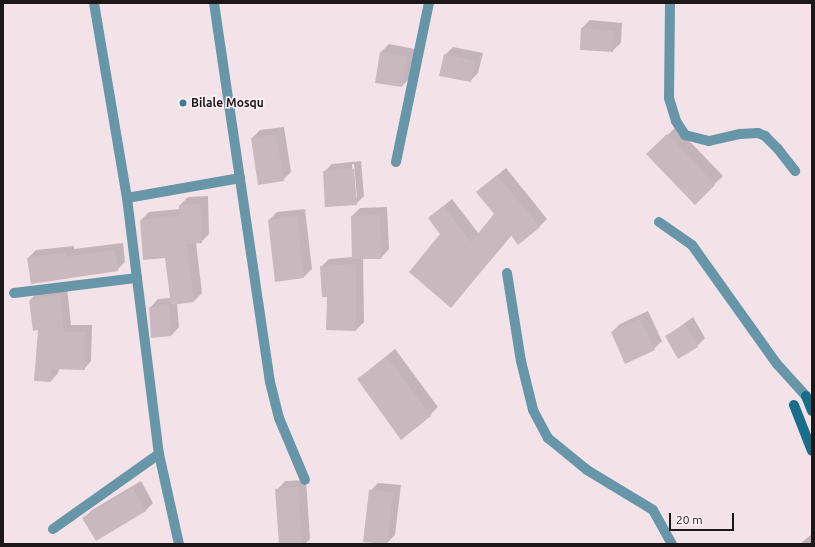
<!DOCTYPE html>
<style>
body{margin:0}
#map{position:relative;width:815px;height:547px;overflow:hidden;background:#f4e2e9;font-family:Ubuntu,sans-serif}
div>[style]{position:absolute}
.shadow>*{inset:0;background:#0003}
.building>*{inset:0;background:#cab8bf}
.street>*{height:10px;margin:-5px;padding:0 5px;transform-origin:5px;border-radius:5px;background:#6896a9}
.secondary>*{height:10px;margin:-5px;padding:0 5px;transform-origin:5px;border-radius:5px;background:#1a6e89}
.dots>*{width:11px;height:11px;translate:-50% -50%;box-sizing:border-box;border:2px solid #fdf1f6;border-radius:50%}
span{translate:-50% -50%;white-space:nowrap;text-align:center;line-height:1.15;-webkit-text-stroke:3px #fdf1f6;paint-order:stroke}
.poi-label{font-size:12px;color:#1e171a;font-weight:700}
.left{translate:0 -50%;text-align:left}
.frame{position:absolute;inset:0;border:4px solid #1e171a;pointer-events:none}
.scale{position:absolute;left:669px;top:513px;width:65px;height:18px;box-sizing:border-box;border:2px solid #1e171a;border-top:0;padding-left:5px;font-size:12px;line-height:14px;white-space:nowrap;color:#1e171a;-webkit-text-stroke:3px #fdf1f6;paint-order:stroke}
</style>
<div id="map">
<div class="shadow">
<div style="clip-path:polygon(590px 20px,622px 23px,621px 43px,612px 51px,582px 28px)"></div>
<div style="clip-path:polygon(389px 44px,415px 49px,410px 78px,402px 86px,381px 52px)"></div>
<div style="clip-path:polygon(453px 47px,483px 53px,478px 73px,470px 81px,445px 55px)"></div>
<div style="clip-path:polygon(284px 127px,291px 172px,283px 180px,252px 138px,260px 130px)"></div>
<div style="clip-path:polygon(676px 127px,723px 176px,695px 203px,648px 154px)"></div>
<div style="clip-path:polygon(evenodd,361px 161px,364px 196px,356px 204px,324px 172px,332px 164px,361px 161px,352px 164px,354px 164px,357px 198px,355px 198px,352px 164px)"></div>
<div style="clip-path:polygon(506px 168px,547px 219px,539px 227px,512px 235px,451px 307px,441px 234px,429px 218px,452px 199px,479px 234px,495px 214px,477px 192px)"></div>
<div style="clip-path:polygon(208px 196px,209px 234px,201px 242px,196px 243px,202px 293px,194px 301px,177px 303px,179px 327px,171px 336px,150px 308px,158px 299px,171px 298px,166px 257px,141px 220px,149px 212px,180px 209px,180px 205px,188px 197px)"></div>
<div style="clip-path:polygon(387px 207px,389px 249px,381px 258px,363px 258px,364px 322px,356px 330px,328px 296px,321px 267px,329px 259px,353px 257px,352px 216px,360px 208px)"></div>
<div style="clip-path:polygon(305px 209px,312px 269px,304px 277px,269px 220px,277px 212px)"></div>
<div style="clip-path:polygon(123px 243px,125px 262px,117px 270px,28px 258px,36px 250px,74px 246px,74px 249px)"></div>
<div style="clip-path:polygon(67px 287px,71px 325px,92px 325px,91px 361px,84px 369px,59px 368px,58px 373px,51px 381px,30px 300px,37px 293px)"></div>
<div style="clip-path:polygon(648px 311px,662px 341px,654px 349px,612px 332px,620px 324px)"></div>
<div style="clip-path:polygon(693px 317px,705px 338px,697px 346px,666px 337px)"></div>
<div style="clip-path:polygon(395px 349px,438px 407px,430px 415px,358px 379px)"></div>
<div style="clip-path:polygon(306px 480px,310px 539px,305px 544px,280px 544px,277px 490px,285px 481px)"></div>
<div style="clip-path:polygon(141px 481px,153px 503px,145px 511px,84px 518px,92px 510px)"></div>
<div style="clip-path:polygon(378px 483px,401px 485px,395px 535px,387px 543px,370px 491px)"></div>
<div style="clip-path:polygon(812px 534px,812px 544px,800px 544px)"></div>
</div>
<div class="building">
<div style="clip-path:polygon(581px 28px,614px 31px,613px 52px,580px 50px)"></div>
<div style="clip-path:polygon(380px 52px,407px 56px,402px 87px,375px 83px)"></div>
<div style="clip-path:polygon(444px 54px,475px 61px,471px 82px,439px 76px)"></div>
<div style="clip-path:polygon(276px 134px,284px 181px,258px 185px,251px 138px)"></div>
<div style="clip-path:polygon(667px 134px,715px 185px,695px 205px,646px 154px)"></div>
<div style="clip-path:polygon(354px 169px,357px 205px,325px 207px,323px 171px)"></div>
<div style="clip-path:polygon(497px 175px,540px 227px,518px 245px,511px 235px,451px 308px,409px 272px,440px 234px,428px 218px,443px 206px,471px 242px,494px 214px,476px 192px)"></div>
<div style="clip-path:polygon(200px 204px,202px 243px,187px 244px,194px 302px,171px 305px,165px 258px,143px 260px,140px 220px,179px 216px,179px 205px)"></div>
<div style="clip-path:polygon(380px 215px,381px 259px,352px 259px,351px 216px)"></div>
<div style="clip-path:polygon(297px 216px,304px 278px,275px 282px,268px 220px)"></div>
<div style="clip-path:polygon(115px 250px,118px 271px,31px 284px,27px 258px,66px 253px,66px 257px)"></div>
<div style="clip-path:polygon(356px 264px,356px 331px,326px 330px,327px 297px,322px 297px,320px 266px)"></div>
<div style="clip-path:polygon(60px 294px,64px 332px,85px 332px,85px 370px,52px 369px,51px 382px,34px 381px,38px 330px,33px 331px,29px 300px)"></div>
<div style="clip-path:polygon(169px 305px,171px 336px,151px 338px,149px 307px)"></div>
<div style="clip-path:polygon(640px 318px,655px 350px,625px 364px,611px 332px)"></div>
<div style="clip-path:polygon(685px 324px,698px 347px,678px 359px,665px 336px)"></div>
<div style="clip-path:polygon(387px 357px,431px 416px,401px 440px,357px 379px)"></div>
<div style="clip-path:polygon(298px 487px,302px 544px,279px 544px,275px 489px)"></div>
<div style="clip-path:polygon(133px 488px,146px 511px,96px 541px,82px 518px)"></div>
<div style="clip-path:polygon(369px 490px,393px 493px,387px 544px,363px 542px)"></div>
</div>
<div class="street">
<div style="left:94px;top:3px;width:198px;rotate:80.4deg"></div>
<div style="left:127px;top:198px;width:258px;rotate:82.9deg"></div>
<div style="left:159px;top:454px;width:92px;rotate:77.5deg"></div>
<div style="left:214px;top:3px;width:383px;rotate:81.6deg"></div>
<div style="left:270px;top:382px;width:37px;rotate:76deg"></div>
<div style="left:279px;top:418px;width:67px;rotate:67.2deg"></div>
<div style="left:670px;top:3px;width:95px;rotate:90.6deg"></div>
<div style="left:669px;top:98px;width:24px;rotate:73deg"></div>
<div style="left:676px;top:121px;width:17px;rotate:57deg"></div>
<div style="left:685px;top:135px;width:25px;rotate:14deg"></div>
<div style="left:709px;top:141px;width:32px;rotate:-13deg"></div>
<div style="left:740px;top:134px;width:18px;rotate:-3deg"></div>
<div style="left:758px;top:133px;width:8px;rotate:23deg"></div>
<div style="left:765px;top:136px;width:18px;rotate:45deg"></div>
<div style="left:778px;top:149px;width:28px;rotate:52deg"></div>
<div style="left:396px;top:162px;width:162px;rotate:-78.3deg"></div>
<div style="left:127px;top:198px;width:115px;rotate:-10deg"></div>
<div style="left:659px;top:222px;width:40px;rotate:34.9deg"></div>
<div style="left:692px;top:245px;width:146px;rotate:54.5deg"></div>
<div style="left:777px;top:364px;width:43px;rotate:47.8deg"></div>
<div style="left:507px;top:273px;width:89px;rotate:81deg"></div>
<div style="left:521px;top:361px;width:50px;rotate:76.2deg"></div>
<div style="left:533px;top:410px;width:32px;rotate:62deg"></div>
<div style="left:548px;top:438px;width:50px;rotate:39.4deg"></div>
<div style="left:587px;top:470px;width:77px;rotate:31.2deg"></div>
<div style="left:653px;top:510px;width:39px;rotate:61deg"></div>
<div style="left:14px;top:293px;width:124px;rotate:-7deg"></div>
<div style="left:53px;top:529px;width:130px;rotate:-35.3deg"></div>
</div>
<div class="secondary">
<div style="left:806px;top:396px;width:16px;rotate:68deg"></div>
<div style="left:794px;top:405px;width:49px;rotate:68.6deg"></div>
</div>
<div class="dots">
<div style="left:183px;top:103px;background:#3e7b92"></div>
</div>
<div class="poi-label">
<span class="left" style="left:191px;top:103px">Bilale Mosqu</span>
</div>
<div class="frame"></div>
<div class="scale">20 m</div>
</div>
